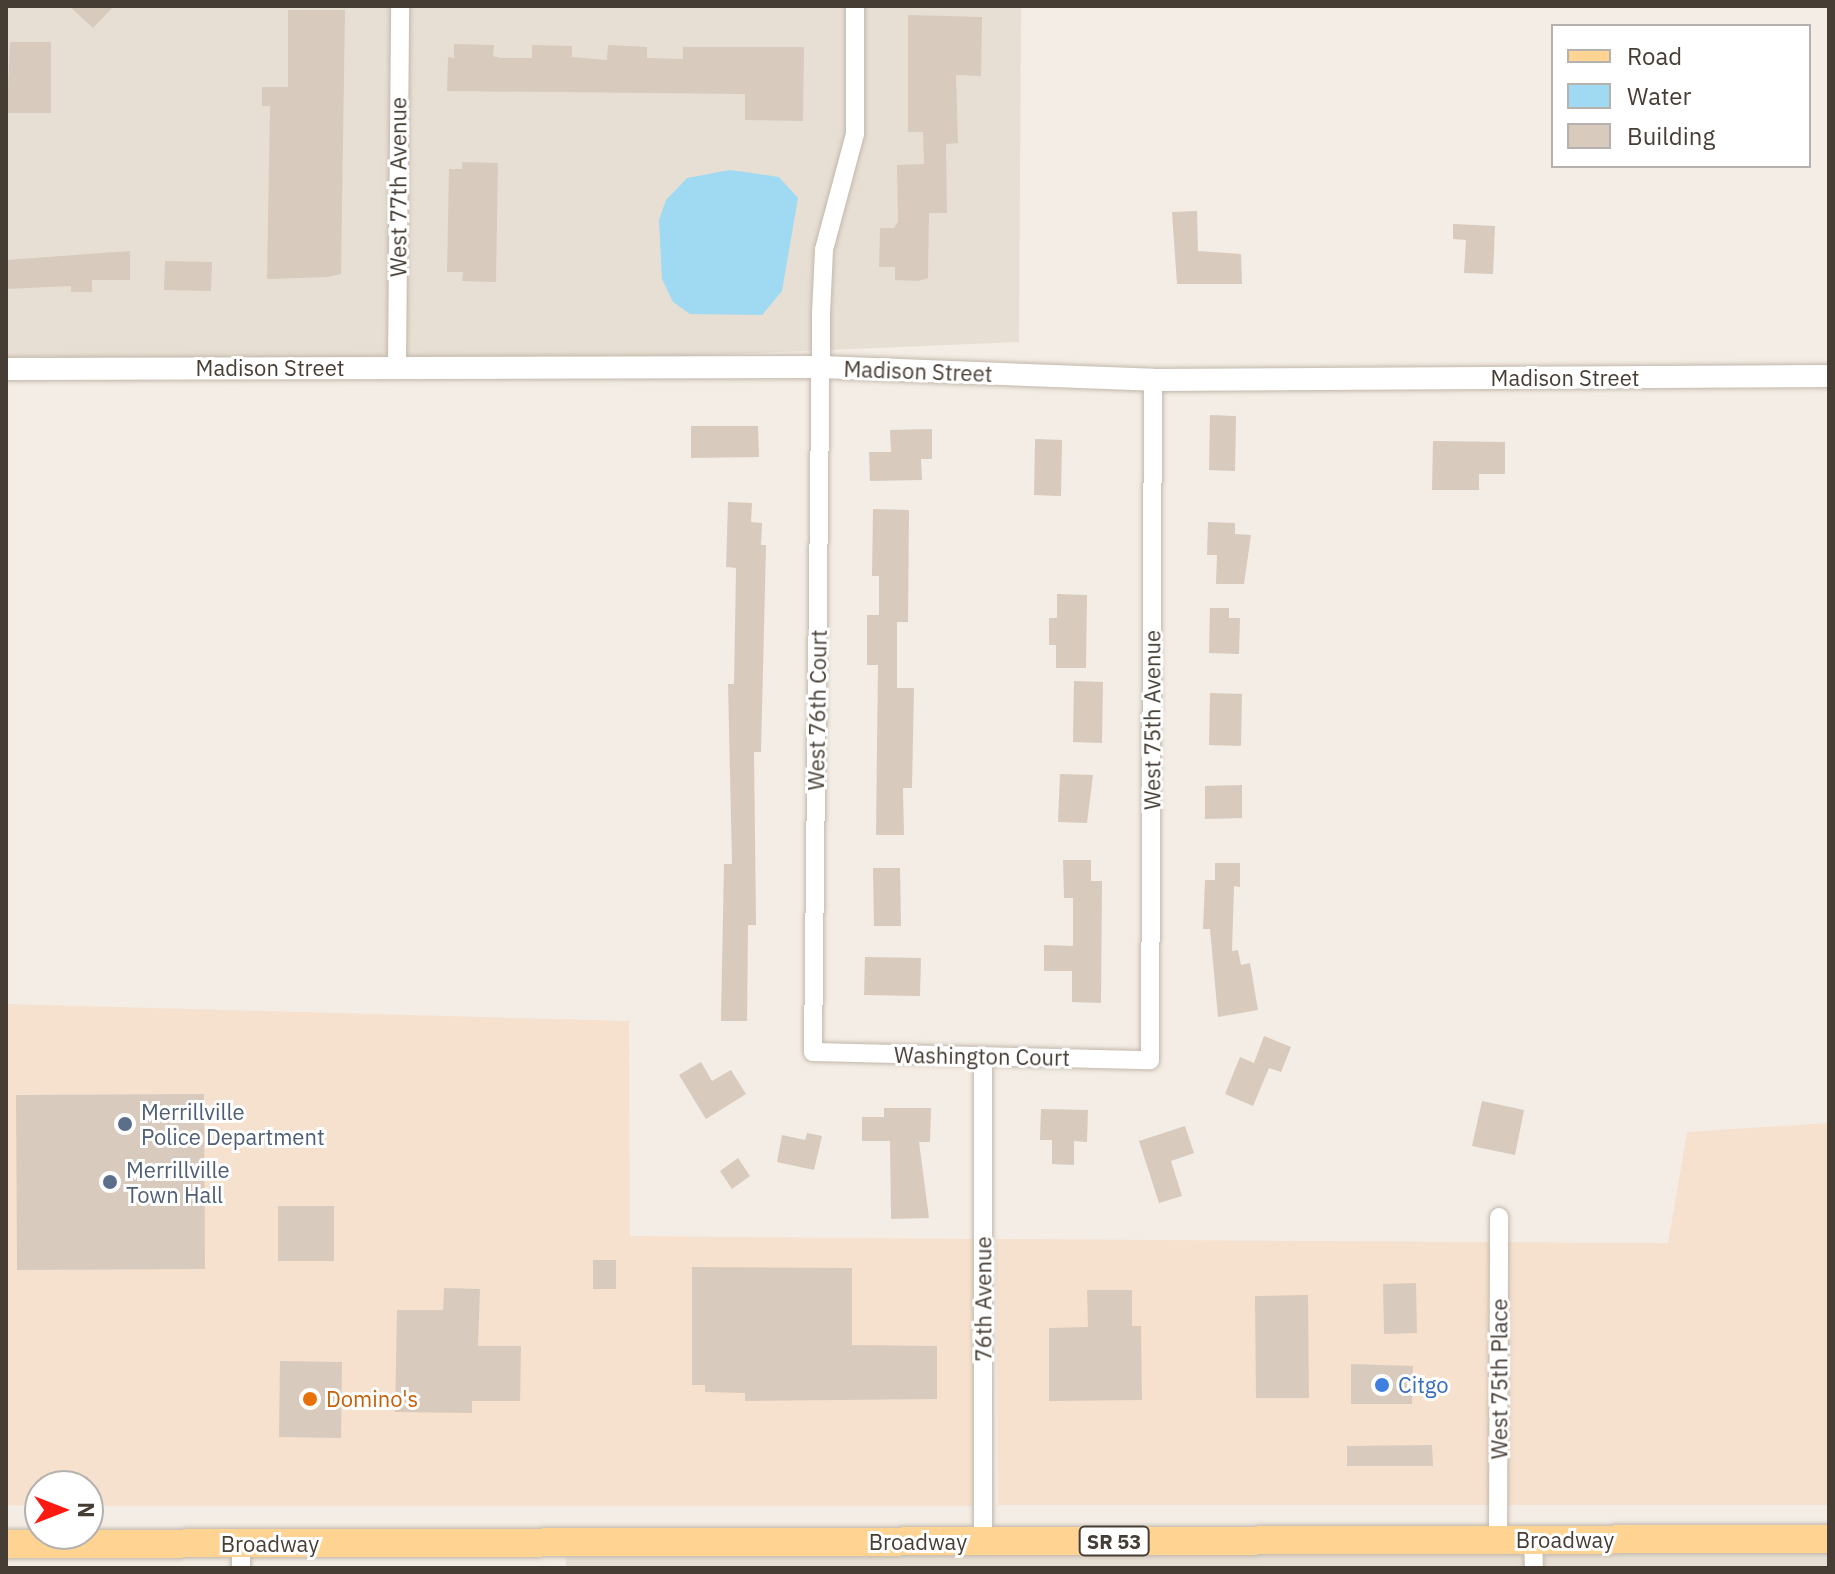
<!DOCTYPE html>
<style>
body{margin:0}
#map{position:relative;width:1835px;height:1574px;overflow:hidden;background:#f3ede5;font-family:"IBM Plex Sans",sans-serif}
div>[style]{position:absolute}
.residential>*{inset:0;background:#e7dfd3}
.commercial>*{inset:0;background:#f6e1cf}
.water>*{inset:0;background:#9fdaf2}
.building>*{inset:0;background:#d8cabd}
.roads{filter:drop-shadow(0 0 2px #c2b7aa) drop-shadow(0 0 2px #c2b7aa)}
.minor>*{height:18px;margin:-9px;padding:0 9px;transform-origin:9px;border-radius:9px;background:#fff}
.tertiary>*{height:22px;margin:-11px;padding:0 11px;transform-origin:11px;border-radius:11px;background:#fff}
.primary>*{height:28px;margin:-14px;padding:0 14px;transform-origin:14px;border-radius:14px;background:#ffd492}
.dots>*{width:22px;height:22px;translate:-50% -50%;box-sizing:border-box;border:4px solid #fff;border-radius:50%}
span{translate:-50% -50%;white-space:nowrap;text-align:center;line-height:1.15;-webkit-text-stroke:6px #fff;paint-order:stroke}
.shield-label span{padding:2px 6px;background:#fff;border:2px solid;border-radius:6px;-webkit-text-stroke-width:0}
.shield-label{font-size:20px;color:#463d34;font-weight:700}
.street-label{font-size:22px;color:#463d34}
.service-label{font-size:22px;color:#4e5e75}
.left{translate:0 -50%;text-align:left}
.shop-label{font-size:22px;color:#366cbe}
.food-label{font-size:22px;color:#c56008}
.frame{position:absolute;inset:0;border:8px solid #463d34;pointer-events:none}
.legend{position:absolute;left:1551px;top:24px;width:260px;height:144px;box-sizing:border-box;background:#fff;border:2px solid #b5b1ae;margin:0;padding:10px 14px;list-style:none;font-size:24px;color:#463d34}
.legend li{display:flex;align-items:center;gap:16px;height:40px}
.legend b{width:40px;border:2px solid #b5b1ae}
.north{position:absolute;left:24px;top:1470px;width:80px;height:80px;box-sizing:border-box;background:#fff;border:2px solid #b5b1ae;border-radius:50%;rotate:90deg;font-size:22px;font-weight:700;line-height:32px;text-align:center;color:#463d34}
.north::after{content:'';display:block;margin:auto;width:28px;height:36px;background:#ff1910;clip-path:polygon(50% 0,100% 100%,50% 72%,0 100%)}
</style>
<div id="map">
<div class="residential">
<div style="clip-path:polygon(6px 6px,1021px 6px,1019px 342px,397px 368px,6px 361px)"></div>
<div style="clip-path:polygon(1829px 1539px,1829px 1568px,566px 1568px,566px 1543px)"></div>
</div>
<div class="commercial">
<div style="clip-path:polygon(6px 1004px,629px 1021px,630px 1236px,973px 1239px,973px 1506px,88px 1506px,88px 1486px,40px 1486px,40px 1506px,6px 1505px)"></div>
<div style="clip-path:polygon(1829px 1123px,1829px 1505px,998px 1505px,996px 1239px,1668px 1243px,1687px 1132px)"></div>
</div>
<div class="water">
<div style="clip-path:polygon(730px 170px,779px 177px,798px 198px,782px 291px,762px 315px,690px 314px,673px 302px,662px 279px,659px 220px,666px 200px,687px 178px)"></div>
</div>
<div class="building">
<div style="clip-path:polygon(69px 6px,114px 6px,93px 28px)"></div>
<div style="clip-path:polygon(288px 10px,345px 10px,341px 274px,327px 277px,267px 279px,270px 106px,262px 106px,262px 87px,288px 87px)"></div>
<div style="clip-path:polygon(908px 15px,982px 17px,981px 76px,956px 75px,958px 143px,946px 144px,947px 213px,929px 213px,928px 278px,918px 281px,895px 280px,895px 267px,879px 267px,880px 228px,894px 228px,898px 222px,897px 165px,924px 164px,923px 132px,908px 132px)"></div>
<div style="clip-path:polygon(10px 42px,51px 42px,51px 113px,7px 113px)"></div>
<div style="clip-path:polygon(454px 44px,494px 45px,493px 56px,500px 58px,532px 58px,532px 45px,572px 46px,572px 57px,607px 60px,608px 45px,647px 47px,647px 58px,683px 59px,683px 47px,804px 47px,803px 121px,745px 120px,745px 94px,447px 91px,448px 57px,454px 58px)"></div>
<div style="clip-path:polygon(462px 162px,498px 163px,496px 282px,462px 281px,463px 272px,447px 272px,449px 169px,462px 169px)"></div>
<div style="clip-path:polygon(1197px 211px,1198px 251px,1241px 254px,1242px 284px,1177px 284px,1172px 212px)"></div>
<div style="clip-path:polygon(1453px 224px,1495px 226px,1493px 274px,1464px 273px,1466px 240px,1453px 239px)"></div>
<div style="clip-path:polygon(130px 251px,130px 280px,92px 280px,92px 292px,71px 292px,71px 286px,6px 289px,6px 260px)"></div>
<div style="clip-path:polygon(165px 261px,212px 262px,211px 291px,164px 290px)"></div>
<div style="clip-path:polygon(1210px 415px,1236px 416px,1235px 471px,1209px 470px)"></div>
<div style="clip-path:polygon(691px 426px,758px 426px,759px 457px,691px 458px)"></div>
<div style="clip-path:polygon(932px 429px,932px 459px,921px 459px,922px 480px,870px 481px,869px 452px,891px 452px,890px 430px)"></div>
<div style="clip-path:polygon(1035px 439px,1062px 440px,1061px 496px,1034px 495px)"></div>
<div style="clip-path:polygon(1433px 441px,1505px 442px,1505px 474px,1479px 474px,1479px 490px,1432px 490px)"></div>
<div style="clip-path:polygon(728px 502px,752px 503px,751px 522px,762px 523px,761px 545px,766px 545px,761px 752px,754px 752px,756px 925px,748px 925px,747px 1021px,721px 1021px,724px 864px,732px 864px,728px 684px,734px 684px,736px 568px,726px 567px)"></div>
<div style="clip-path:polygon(873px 509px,909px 510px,908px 622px,897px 622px,897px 688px,914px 688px,912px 788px,903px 788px,904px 835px,876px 835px,878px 665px,867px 665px,867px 615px,879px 615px,879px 576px,872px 576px)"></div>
<div style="clip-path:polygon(1208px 522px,1235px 523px,1235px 534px,1251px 535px,1244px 584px,1216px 584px,1217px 555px,1207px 555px)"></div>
<div style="clip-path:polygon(1057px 594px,1087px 595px,1086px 668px,1056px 668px,1056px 645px,1049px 645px,1049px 618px,1057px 618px)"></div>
<div style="clip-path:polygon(1210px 608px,1229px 608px,1229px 618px,1240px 618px,1239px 654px,1209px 653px)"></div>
<div style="clip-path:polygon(1074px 681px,1103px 682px,1102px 743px,1073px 742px)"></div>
<div style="clip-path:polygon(1210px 693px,1242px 694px,1241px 746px,1209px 745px)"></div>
<div style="clip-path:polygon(1060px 774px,1093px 775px,1087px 823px,1058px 822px)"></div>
<div style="clip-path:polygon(1242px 785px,1242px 818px,1205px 819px,1205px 786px)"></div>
<div style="clip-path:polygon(1063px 860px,1091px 860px,1091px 881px,1102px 881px,1101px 1003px,1072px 1002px,1072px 971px,1044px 971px,1044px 945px,1073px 946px,1073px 898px,1064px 898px)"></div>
<div style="clip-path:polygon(1215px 863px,1240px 863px,1240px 887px,1234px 886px,1232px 951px,1238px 950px,1241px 965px,1250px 963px,1258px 1010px,1218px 1017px,1210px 929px,1203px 929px,1205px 880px,1215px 880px)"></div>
<div style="clip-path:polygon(873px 868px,900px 868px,901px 926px,874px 926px)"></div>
<div style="clip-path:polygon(865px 957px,921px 958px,920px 996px,864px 995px)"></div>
<div style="clip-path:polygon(1264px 1036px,1291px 1047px,1281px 1072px,1269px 1068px,1253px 1106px,1225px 1094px,1240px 1057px,1254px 1063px)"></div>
<div style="clip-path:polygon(701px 1062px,712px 1081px,731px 1070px,746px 1094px,706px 1119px,679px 1075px)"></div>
<div style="clip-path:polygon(204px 1094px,205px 1269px,17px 1270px,16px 1095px)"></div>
<div style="clip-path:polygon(1482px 1101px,1524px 1110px,1515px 1155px,1472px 1146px)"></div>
<div style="clip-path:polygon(884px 1108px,931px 1108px,930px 1142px,919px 1142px,929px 1218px,891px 1219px,890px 1141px,862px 1141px,862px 1117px,884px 1117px)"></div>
<div style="clip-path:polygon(1041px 1109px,1088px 1110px,1087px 1142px,1074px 1141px,1074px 1165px,1052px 1164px,1052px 1140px,1040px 1140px)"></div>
<div style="clip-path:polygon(1185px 1126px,1194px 1153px,1171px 1161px,1182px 1196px,1159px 1203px,1139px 1141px)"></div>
<div style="clip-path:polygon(807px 1133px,822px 1136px,814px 1170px,777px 1162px,782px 1135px,805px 1140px)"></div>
<div style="clip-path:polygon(738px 1158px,750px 1176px,732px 1189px,720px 1171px)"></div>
<div style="clip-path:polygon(278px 1206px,334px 1206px,334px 1261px,278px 1261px)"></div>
<div style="clip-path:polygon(593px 1260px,616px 1260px,616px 1289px,593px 1289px)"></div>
<div style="clip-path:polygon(692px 1267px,852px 1268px,852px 1345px,937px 1346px,937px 1399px,745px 1401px,745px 1393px,705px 1392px,705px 1385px,692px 1385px)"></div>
<div style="clip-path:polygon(1416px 1283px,1417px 1333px,1384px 1334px,1383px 1284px)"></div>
<div style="clip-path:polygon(444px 1288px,480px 1289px,478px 1346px,521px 1346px,520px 1401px,472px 1401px,472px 1413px,395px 1412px,397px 1310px,443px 1310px)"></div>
<div style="clip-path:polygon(1087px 1290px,1132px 1290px,1132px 1326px,1141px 1326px,1142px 1400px,1049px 1401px,1049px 1328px,1088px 1327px)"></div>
<div style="clip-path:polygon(1308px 1295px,1309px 1398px,1256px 1398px,1255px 1296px)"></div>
<div style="clip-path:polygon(280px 1361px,342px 1362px,341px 1438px,279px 1437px)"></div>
<div style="clip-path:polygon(1351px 1364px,1413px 1366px,1412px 1404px,1351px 1404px)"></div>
<div style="clip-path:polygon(1432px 1445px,1433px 1466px,1347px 1466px,1347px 1446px)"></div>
</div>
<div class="roads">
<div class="minor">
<div style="left:855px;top:6px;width:128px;rotate:90deg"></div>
<div style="left:855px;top:134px;width:120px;rotate:105deg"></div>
<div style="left:824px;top:250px;width:64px;rotate:92.7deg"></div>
<div style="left:821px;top:314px;width:738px;rotate:90.62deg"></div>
<div style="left:813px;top:1052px;width:337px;rotate:1.4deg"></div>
<div style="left:1150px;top:1060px;width:680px;rotate:-89.75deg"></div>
<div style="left:397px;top:368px;width:362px;rotate:-89.5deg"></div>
<div style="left:983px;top:1056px;width:486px;rotate:90deg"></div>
<div style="left:1498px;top:1540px;width:323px;rotate:-89.8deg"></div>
<div style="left:1533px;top:1540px;width:28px;rotate:88deg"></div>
<div style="left:241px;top:1544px;width:24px;rotate:90deg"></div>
</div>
<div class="tertiary">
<div style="left:6px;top:369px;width:815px;rotate:-0.14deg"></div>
<div style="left:821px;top:367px;width:332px;rotate:2.2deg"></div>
<div style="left:1153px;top:380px;width:676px;rotate:-0.34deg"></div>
</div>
<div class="primary">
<div style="left:6px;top:1544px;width:1823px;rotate:-0.16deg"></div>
</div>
</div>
<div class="dots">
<div style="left:125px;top:1124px;background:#5c6f8a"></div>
<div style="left:110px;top:1182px;background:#5c6f8a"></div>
<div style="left:1382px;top:1385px;background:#3f7fe0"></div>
<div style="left:310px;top:1399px;background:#e8710a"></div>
</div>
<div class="shield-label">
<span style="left:1114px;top:1541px">SR 53</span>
</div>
<div class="street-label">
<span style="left:398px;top:187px;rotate:-90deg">West 77th Avenue</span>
<span style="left:270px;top:368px">Madison Street</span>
<span style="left:918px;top:371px;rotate:2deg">Madison Street</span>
<span style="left:1565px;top:378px">Madison Street</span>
<span style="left:817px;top:710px;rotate:-89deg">West 76th Court</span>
<span style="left:1152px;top:720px;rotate:-90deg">West 75th Avenue</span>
<span style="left:982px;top:1056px;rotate:1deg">Washington Court</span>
<span style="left:983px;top:1299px;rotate:-90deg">76th Avenue</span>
<span style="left:1499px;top:1379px;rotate:-90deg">West 75th Place</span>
<span style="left:1565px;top:1540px">Broadway</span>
<span style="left:918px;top:1542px">Broadway</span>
<span style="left:270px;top:1544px">Broadway</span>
</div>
<div class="service-label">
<span class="left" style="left:141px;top:1124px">Merrillville<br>Police Department</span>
<span class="left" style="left:126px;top:1182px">Merrillville<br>Town Hall</span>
</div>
<div class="shop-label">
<span class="left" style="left:1398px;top:1385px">Citgo</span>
</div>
<div class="food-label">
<span class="left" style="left:326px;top:1399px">Domino's</span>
</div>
<div class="frame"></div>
<ul class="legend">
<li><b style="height:10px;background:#ffd492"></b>Road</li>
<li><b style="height:22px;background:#9fdaf2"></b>Water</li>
<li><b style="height:22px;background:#d8cabd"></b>Building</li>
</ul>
<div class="north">N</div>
</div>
